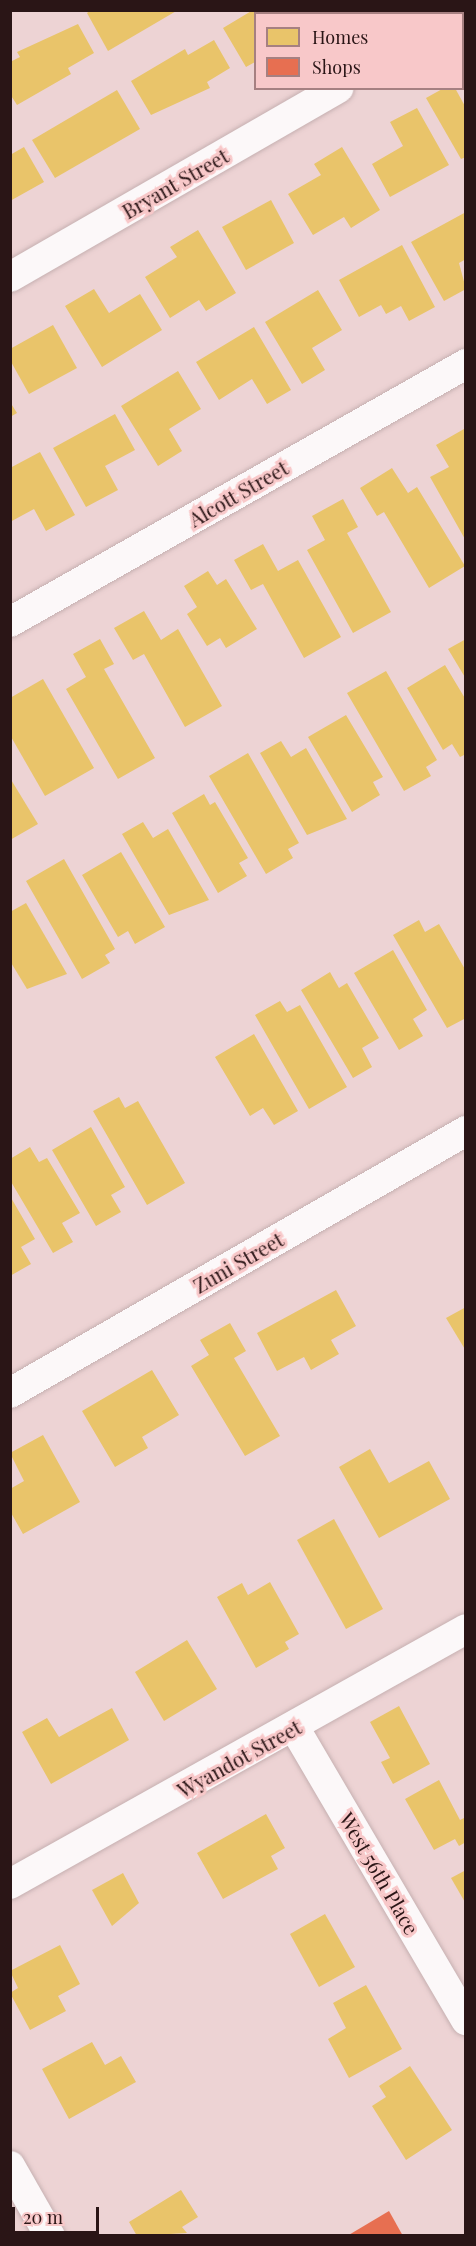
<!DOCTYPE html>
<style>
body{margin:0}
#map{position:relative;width:476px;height:2246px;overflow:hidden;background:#edd3d4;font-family:"Playfair Display",serif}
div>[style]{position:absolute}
.homes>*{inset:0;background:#e9c46a}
.shops>*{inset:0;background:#e76f51}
.roads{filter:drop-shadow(0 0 2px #c6b0b1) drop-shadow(0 0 2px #c6b0b1)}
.minor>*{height:30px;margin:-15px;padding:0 15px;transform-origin:15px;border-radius:15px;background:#fcf8f9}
span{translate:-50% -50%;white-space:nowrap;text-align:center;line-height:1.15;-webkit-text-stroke:6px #f8c8c9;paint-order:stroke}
.street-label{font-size:20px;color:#2a1516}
.frame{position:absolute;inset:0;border:12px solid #2a1516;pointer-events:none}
.legend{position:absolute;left:254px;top:12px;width:210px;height:78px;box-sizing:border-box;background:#f8c8c9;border:2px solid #a68081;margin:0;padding:8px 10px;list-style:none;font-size:18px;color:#2a1516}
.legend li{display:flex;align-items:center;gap:12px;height:30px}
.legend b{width:30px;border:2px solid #a68081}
.scale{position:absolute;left:12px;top:2207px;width:87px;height:27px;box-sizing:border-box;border:3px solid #2a1516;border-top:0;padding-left:8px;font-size:18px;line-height:21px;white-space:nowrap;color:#2a1516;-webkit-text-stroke:4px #f8c8c9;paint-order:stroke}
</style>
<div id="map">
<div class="homes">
<div style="clip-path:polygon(91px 10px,178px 10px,108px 51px,87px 13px)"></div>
<div style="clip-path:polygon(253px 10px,326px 10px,328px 14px,255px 14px,255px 62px,246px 67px,223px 28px)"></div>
<div style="clip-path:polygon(78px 24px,94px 53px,68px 68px,71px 74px,17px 105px,10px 94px,10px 62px,20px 57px,17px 52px)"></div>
<div style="clip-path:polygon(214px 40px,230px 68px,207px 82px,210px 88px,151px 115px,131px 81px,185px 49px,188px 55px)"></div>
<div style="clip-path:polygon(444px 88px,455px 88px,466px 108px,466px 157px,461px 159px,426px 98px)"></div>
<div style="clip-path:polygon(117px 90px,140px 129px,55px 178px,32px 140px)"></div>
<div style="clip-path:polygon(417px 108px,449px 165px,390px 197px,372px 164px,403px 146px,390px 122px)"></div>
<div style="clip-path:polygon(24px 147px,44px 182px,10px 201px,10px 155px)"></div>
<div style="clip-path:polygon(342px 147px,380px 210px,351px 228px,344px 217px,313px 235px,288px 194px,321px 175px,314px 164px)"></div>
<div style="clip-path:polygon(271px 200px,294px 243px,246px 270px,222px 227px)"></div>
<div style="clip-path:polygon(466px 212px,466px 259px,459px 263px,466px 289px,444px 301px,411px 242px)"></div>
<div style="clip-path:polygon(198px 230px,236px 293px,206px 311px,199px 300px,170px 318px,145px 277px,177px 257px,170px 247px)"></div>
<div style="clip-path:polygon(402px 245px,435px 307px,409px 321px,401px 306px,386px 314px,381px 305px,359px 317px,339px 280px)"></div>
<div style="clip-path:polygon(94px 289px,109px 313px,140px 294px,162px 330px,102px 367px,65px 306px)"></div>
<div style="clip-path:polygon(318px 290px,342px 330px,312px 348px,325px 370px,302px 384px,265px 322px)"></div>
<div style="clip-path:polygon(53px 325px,77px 368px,29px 394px,10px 360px,10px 349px)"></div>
<div style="clip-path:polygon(254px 327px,291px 390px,267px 404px,252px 379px,219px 400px,196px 362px)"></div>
<div style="clip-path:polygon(178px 371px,201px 409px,169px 429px,182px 451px,158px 466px,121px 406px)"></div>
<div style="clip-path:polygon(10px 402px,17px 413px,10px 417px)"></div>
<div style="clip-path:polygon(115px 414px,135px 450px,105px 466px,118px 490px,86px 507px,53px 448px)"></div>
<div style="clip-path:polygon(464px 429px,466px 432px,466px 541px,430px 477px,449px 467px,436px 445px)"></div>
<div style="clip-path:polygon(40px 452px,75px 515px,46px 531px,34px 509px,10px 522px,10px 468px)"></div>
<div style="clip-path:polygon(392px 468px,408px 493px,417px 487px,465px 566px,429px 588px,384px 512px,377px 516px,360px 488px)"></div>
<div style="clip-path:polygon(343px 499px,358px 527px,347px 533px,391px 612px,353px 633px,307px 550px,325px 540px,312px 516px)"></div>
<div style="clip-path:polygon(263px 544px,278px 571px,298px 560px,341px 637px,304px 658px,263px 584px,251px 590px,234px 560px)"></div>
<div style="clip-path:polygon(208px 571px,217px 585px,226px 579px,257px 629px,226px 648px,220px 638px,207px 646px,187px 614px,197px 607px,184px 586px)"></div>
<div style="clip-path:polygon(144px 611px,161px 640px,178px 629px,222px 706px,185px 727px,144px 654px,133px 660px,114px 628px)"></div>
<div style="clip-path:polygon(100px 639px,114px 664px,104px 669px,155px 758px,118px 779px,66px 689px,86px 677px,73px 654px)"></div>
<div style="clip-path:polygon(466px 639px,466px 679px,448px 649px)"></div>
<div style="clip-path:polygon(445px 665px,466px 700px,466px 754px,460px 757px,452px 744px,443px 750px,407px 688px)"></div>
<div style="clip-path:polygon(386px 671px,437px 760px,426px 767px,431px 776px,404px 791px,347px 693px)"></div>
<div style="clip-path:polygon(43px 679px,94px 768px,45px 796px,10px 735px,10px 698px)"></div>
<div style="clip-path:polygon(346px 715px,383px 777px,373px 782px,380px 795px,352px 812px,308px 737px)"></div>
<div style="clip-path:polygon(281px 741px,291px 757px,306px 748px,347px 819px,307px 835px,260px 753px)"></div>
<div style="clip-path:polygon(248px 753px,299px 843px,288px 849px,293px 858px,266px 874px,209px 776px)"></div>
<div style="clip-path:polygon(10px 778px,38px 824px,10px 840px)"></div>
<div style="clip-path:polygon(204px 794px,210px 805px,215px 802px,248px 858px,239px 863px,247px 876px,218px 893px,172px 813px)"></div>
<div style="clip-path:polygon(143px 822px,153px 838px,168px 829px,209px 900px,169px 915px,122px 834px)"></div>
<div style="clip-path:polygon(121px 852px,165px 927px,135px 944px,128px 931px,118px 937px,82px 875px)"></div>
<div style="clip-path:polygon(64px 859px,115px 949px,105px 955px,110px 963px,82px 979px,26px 881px)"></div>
<div style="clip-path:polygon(26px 903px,67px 974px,27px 989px,10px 961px,10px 912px)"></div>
<div style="clip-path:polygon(419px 920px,425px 932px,439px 924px,466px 971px,466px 1018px,447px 1028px,393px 935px)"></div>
<div style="clip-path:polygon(393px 950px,427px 1010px,413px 1019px,423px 1036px,399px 1050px,354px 973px)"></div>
<div style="clip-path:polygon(330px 972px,339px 988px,347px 983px,379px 1038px,362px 1048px,372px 1067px,353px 1078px,301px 990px)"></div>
<div style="clip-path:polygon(280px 1001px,287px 1012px,300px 1005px,347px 1087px,309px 1109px,255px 1015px)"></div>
<div style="clip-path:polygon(254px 1034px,298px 1111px,274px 1125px,263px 1108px,250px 1116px,215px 1057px)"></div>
<div style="clip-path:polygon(119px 1097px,125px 1108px,138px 1101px,185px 1183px,147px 1205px,93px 1111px)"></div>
<div style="clip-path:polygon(91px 1127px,125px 1187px,111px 1195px,121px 1212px,96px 1226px,52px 1150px)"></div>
<div style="clip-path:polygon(30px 1147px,39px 1162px,47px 1158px,80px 1213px,62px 1223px,73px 1242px,53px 1253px,10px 1180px,10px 1159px)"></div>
<div style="clip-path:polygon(10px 1196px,35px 1239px,21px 1247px,31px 1264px,10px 1276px)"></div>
<div style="clip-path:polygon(336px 1290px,356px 1326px,331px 1340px,339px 1354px,311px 1370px,304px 1357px,277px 1371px,257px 1333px)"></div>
<div style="clip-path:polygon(466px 1307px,466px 1351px,446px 1318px)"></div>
<div style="clip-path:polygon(230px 1323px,246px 1351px,234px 1358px,280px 1436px,245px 1456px,191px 1366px,209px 1355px,200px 1340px)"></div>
<div style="clip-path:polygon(152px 1370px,179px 1415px,142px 1437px,148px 1448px,115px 1467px,82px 1411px)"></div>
<div style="clip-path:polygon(43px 1435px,80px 1502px,23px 1534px,10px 1511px,10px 1489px,24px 1481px,10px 1453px)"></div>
<div style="clip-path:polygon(370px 1449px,389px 1483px,429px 1461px,450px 1499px,379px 1538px,339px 1467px)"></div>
<div style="clip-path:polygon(334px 1519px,383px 1609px,346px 1629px,297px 1540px)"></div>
<div style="clip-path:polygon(270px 1582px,299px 1634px,285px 1642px,289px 1649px,256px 1668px,217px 1597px,242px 1583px,248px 1595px)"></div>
<div style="clip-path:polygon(187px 1640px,217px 1689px,164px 1721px,135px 1672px)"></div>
<div style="clip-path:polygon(399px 1706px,430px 1764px,393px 1784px,381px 1762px,390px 1758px,370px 1722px)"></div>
<div style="clip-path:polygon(112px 1708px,129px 1740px,51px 1784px,22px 1732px,47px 1718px,59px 1737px)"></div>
<div style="clip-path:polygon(439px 1780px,460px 1820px,466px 1817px,466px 1842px,459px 1846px,455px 1839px,434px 1850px,405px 1799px)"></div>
<div style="clip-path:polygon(266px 1814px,285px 1848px,271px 1856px,278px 1869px,223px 1899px,197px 1853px)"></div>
<div style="clip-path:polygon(466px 1870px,466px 1904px,451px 1878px)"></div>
<div style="clip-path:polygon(123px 1873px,139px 1903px,112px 1926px,92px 1890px)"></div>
<div style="clip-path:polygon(325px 1914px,355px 1967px,319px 1987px,290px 1934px)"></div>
<div style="clip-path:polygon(60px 1945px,80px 1984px,58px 1996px,66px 2011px,30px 2030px,10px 1993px,18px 1988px,10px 1971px)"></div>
<div style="clip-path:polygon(366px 1985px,402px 2049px,349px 2078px,328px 2039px,346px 2028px,333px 2003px)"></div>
<div style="clip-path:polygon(92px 2042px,105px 2065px,121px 2056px,136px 2082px,69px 2119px,42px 2069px)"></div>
<div style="clip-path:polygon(410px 2066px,452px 2130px,406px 2160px,372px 2106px,386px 2097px,379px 2086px)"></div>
<div style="clip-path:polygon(181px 2190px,198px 2217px,182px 2227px,187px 2233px,137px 2236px,129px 2222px)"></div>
</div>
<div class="shops">
<div style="clip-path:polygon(389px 2211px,403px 2236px,347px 2236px)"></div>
</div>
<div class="roads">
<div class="minor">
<div style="left:462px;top:18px;width:4px;rotate:-27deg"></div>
<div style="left:10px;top:277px;width:379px;rotate:-29.9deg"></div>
<div style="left:10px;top:622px;width:524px;rotate:-29.5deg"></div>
<div style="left:10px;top:1393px;width:526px;rotate:-29.88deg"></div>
<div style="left:294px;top:1727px;width:340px;rotate:59.6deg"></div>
<div style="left:10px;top:1884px;width:522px;rotate:-29.21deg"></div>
<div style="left:10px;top:2166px;width:81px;rotate:60.3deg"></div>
</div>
</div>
<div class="street-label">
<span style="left:175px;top:183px;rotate:-30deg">Bryant Street</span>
<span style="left:238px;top:493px;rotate:-30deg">Alcott Street</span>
<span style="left:238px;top:1262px;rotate:-30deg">Zuni Street</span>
<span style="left:239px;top:1758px;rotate:-29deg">Wyandot Street</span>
<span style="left:380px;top:1873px;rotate:60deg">West 56th Place</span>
</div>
<div class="frame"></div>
<ul class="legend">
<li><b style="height:16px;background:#e9c46a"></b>Homes</li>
<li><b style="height:16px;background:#e76f51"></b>Shops</li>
</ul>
<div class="scale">20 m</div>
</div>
